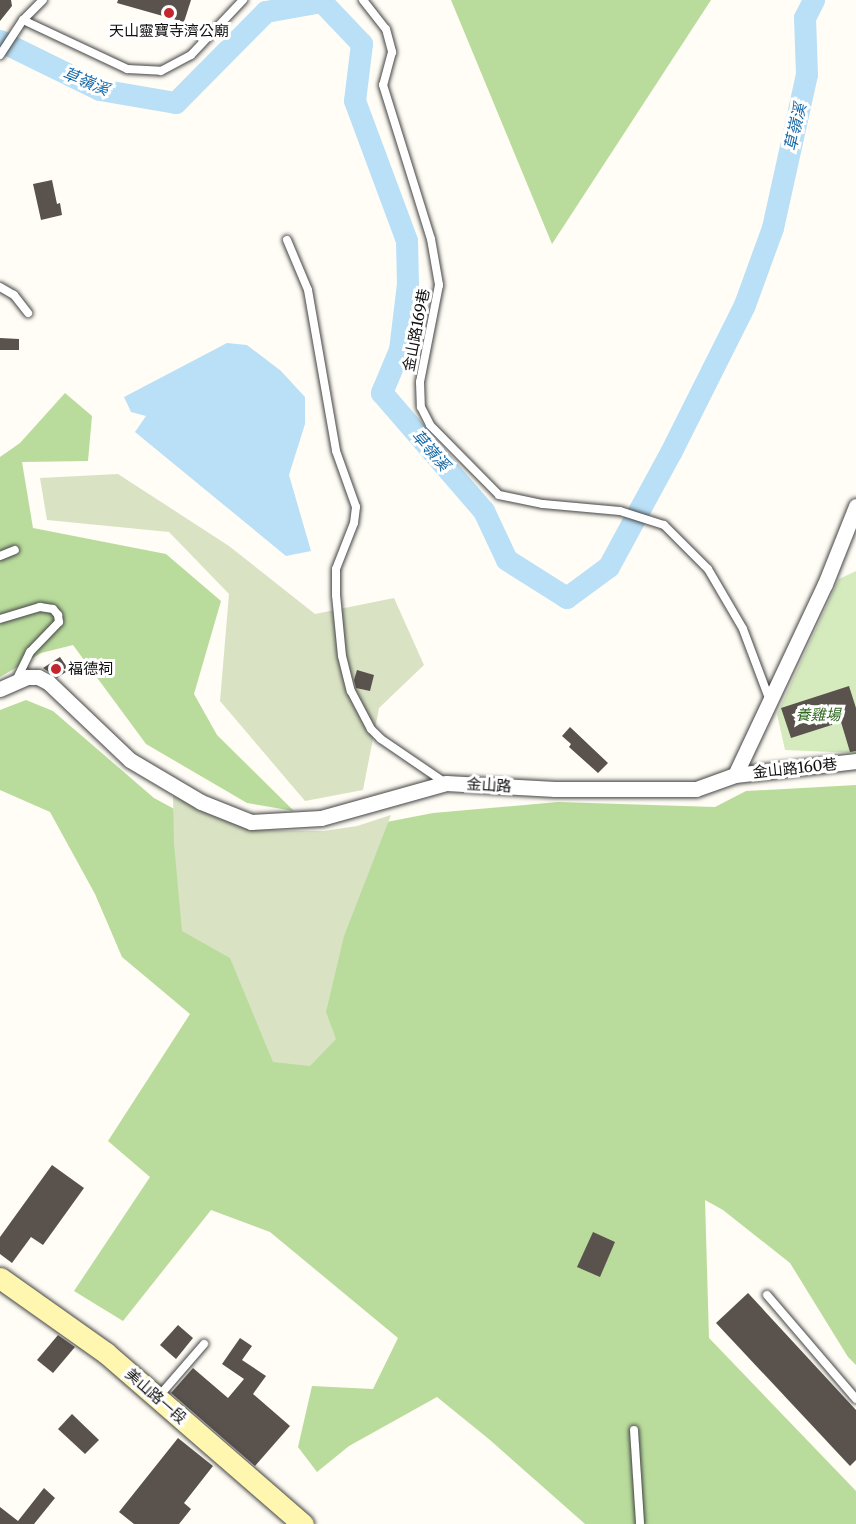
<!DOCTYPE html>
<meta charset="utf-8">
<style>
body{margin:0}
#map{position:relative;width:856px;height:1524px;overflow:hidden;background:#fffdf5;font-family:Merriweather,"Noto Sans TC",serif}
div>[style]{position:absolute}
.green>*{inset:0;background:#d5ebbd}
.forest>*{inset:0;background:#b9dc9c}
.cemetery>*{inset:0;background:#d9e3c4}
.water>*{inset:0;background:#b9e0f7}
.river>*{height:22px;margin:-11px;padding:0 11px;transform-origin:11px;border-radius:11px;background:#b9e0f7}
.building>*{inset:0;background:#5a524d}
.roads{filter:drop-shadow(0 0 2px #444) drop-shadow(0 0 2px #444)}
.lane>*{height:8px;margin:-4px;padding:0 4px;transform-origin:4px;border-radius:4px;background:#fff}
.street>*{height:15px;margin:-7.5px;padding:0 7.5px;transform-origin:7.5px;border-radius:7.5px;background:#fff}
.secondary>*{height:21px;margin:-10.5px;padding:0 10.5px;transform-origin:10.5px;border-radius:10.5px;background:#fff6b0}
.dots>*{width:16px;height:16px;translate:-50% -50%;box-sizing:border-box;border:3px solid #fff;border-radius:50%}
span{translate:-50% -50%;white-space:nowrap;text-align:center;line-height:1.15;-webkit-text-stroke:6px #fff;paint-order:stroke}
.poi-label{font-size:15px;color:#111}
.left{translate:0 -50%;text-align:left}
.street-label{font-size:15px;color:#111}
.park-label{font-size:15px;color:#2f6b1f;font-style:italic}
.water-label{font-size:16px;color:#1768a6;font-style:italic}
</style>
<div id="map">
<div class="green">
<div style="clip-path:polygon(856px 571px,856px 753px,785px 750px,777px 714px,839px 579px)"></div>
</div>
<div class="forest">
<div style="clip-path:polygon(451px 0,711px 0,552px 244px)"></div>
<div style="clip-path:polygon(65px 393px,92px 416px,88px 461px,22px 462px,33px 528px,166px 554px,221px 601px,194px 694px,217px 735px,294px 811px,247px 803px,146px 744px,73px 645px,41px 653px,0 677px,0 457px,20px 443px)"></div>
<div style="clip-path:polygon(26px 700px,53px 711px,154px 798px,248px 849px,433px 813px,558px 802px,715px 807px,746px 791px,856px 785px,856px 1365px,848px 1357px,790px 1263px,723px 1210px,705px 1200px,709px 1338px,856px 1491px,856px 1524px,585px 1524px,490px 1440px,437px 1397px,349px 1446px,317px 1472px,298px 1447px,312px 1386px,373px 1389px,398px 1338px,270px 1232px,211px 1210px,123px 1321px,74px 1291px,150px 1177px,108px 1141px,190px 1014px,122px 957px,95px 894px,50px 812px,0 790px,0 710px)"></div>
</div>
<div class="cemetery">
<div style="clip-path:polygon(118px 474px,229px 546px,315px 614px,394px 598px,424px 665px,379px 708px,363px 790px,305px 801px,220px 701px,229px 594px,169px 532px,47px 520px,40px 478px)"></div>
<div style="clip-path:polygon(173px 795px,216px 816px,254px 830px,324px 831px,357px 826px,391px 815px,344px 936px,326px 1012px,336px 1039px,310px 1066px,273px 1062px,230px 958px,182px 931px,174px 844px)"></div>
</div>
<div class="water">
<div style="clip-path:polygon(227px 343px,247px 345px,281px 371px,305px 397px,305px 424px,289px 475px,311px 551px,286px 556px,135px 432px,146px 416px,131px 412px,124px 397px)"></div>
</div>
<div class="river">
<div style="left:0;top:41px;width:111px;rotate:26.1deg"></div>
<div style="left:100px;top:90px;width:77px;rotate:9.7deg"></div>
<div style="left:176px;top:103px;width:128px;rotate:-45.3deg"></div>
<div style="left:266px;top:12px;width:57px;rotate:-10.1deg"></div>
<div style="left:322px;top:2px;width:58px;rotate:46.4deg"></div>
<div style="left:362px;top:44px;width:57px;rotate:97deg"></div>
<div style="left:355px;top:101px;width:149px;rotate:69.6deg"></div>
<div style="left:407px;top:241px;width:43px;rotate:88.7deg"></div>
<div style="left:408px;top:284px;width:66px;rotate:96.9deg"></div>
<div style="left:400px;top:350px;width:47px;rotate:112.7deg"></div>
<div style="left:382px;top:393px;width:156px;rotate:49.2deg"></div>
<div style="left:484px;top:511px;width:54px;rotate:64.9deg"></div>
<div style="left:507px;top:560px;width:71px;rotate:32.3deg"></div>
<div style="left:567px;top:598px;width:52px;rotate:-36.4deg"></div>
<div style="left:609px;top:567px;width:130px;rotate:-61.5deg"></div>
<div style="left:671px;top:453px;width:165px;rotate:-63.4deg"></div>
<div style="left:745px;top:305px;width:82px;rotate:-70deg"></div>
<div style="left:773px;top:228px;width:157px;rotate:-77.5deg"></div>
<div style="left:807px;top:75px;width:57px;rotate:-92deg"></div>
<div style="left:805px;top:18px;width:20px;rotate:-63deg"></div>
</div>
<div class="building">
<div style="clip-path:polygon(0 0,11px 0,12px 6px,0 21px)"></div>
<div style="clip-path:polygon(118px 0,191px 0,184px 22px,117px 3px)"></div>
<div style="clip-path:polygon(52px 180px,57px 204px,60px 203px,62px 215px,41px 220px,33px 184px)"></div>
<div style="clip-path:polygon(0 338px,19px 339px,19px 350px,0 350px)"></div>
<div style="clip-path:polygon(60px 657px,69px 670px,57px 678px,43px 668px)"></div>
<div style="clip-path:polygon(357px 670px,374px 675px,370px 691px,356px 688px,354px 680px)"></div>
<div style="clip-path:polygon(849px 686px,856px 708px,856px 751px,850px 752px,841px 722px,791px 738px,781px 708px)"></div>
<div style="clip-path:polygon(570px 727px,608px 763px,598px 773px,569px 747px,571px 744px,562px 736px)"></div>
<div style="clip-path:polygon(52px 1165px,84px 1188px,43px 1245px,31px 1237px,12px 1263px,0 1254px,0 1237px)"></div>
<div style="clip-path:polygon(593px 1232px,615px 1242px,600px 1277px,577px 1267px)"></div>
<div style="clip-path:polygon(748px 1293px,856px 1410px,856px 1460px,850px 1466px,716px 1323px)"></div>
<div style="clip-path:polygon(178px 1325px,193px 1338px,176px 1359px,160px 1345px)"></div>
<div style="clip-path:polygon(58px 1335px,75px 1347px,53px 1373px,37px 1360px)"></div>
<div style="clip-path:polygon(240px 1338px,252px 1346px,242px 1360px,266px 1376px,253px 1394px,290px 1426px,255px 1466px,171px 1393px,193px 1368px,228px 1398px,244px 1379px,222px 1364px)"></div>
<div style="clip-path:polygon(72px 1414px,99px 1440px,85px 1454px,58px 1429px)"></div>
<div style="clip-path:polygon(178px 1438px,213px 1466px,184px 1503px,191px 1509px,179px 1524px,134px 1524px,119px 1512px)"></div>
<div style="clip-path:polygon(44px 1488px,55px 1498px,34px 1524px,0 1524px,0 1507px,18px 1521px)"></div>
</div>
<div class="roads">
<div class="lane">
<div style="left:363px;top:0;width:37px;rotate:52deg"></div>
<div style="left:386px;top:29px;width:24px;rotate:75deg"></div>
<div style="left:392px;top:52px;width:34px;rotate:105deg"></div>
<div style="left:383px;top:85px;width:161px;rotate:72.7deg"></div>
<div style="left:431px;top:239px;width:47px;rotate:80.1deg"></div>
<div style="left:439px;top:285px;width:99px;rotate:101.1deg"></div>
<div style="left:420px;top:382px;width:25px;rotate:88deg"></div>
<div style="left:421px;top:407px;width:20px;rotate:63deg"></div>
<div style="left:430px;top:425px;width:98px;rotate:45.4deg"></div>
<div style="left:499px;top:495px;width:45px;rotate:11.6deg"></div>
<div style="left:543px;top:504px;width:77px;rotate:5.2deg"></div>
<div style="left:620px;top:511px;width:46px;rotate:17.7deg"></div>
<div style="left:664px;top:525px;width:62px;rotate:45deg"></div>
<div style="left:708px;top:569px;width:69px;rotate:59.7deg"></div>
<div style="left:743px;top:629px;width:77px;rotate:69.4deg"></div>
<div style="left:23px;top:20px;width:115px;rotate:25.2deg"></div>
<div style="left:127px;top:69px;width:34px;rotate:3deg"></div>
<div style="left:161px;top:71px;width:34px;rotate:-28deg"></div>
<div style="left:191px;top:55px;width:76px;rotate:-46.6deg"></div>
<div style="left:0;top:55px;width:42px;rotate:-56.7deg"></div>
<div style="left:23px;top:20px;width:28px;rotate:-45deg"></div>
<div style="left:287px;top:240px;width:54px;rotate:67.2deg"></div>
<div style="left:308px;top:290px;width:163px;rotate:80.1deg"></div>
<div style="left:336px;top:451px;width:59px;rotate:70.3deg"></div>
<div style="left:356px;top:507px;width:16px;rotate:97deg"></div>
<div style="left:354px;top:523px;width:49px;rotate:111.4deg"></div>
<div style="left:336px;top:569px;width:26px;rotate:90deg"></div>
<div style="left:336px;top:595px;width:61px;rotate:84.4deg"></div>
<div style="left:342px;top:656px;width:36px;rotate:76deg"></div>
<div style="left:351px;top:691px;width:43px;rotate:62.2deg"></div>
<div style="left:371px;top:729px;width:14px;rotate:45deg"></div>
<div style="left:381px;top:739px;width:76px;rotate:34.3deg"></div>
<div style="left:0;top:287px;width:16px;rotate:30deg"></div>
<div style="left:14px;top:295px;width:23px;rotate:52deg"></div>
<div style="left:0;top:556px;width:16px;rotate:-22deg"></div>
<div style="left:0;top:619px;width:42px;rotate:-16.7deg"></div>
<div style="left:40px;top:607px;width:13px;rotate:9deg"></div>
<div style="left:53px;top:609px;width:8px;rotate:50deg"></div>
<div style="left:58px;top:615px;width:7px;rotate:82deg"></div>
<div style="left:59px;top:622px;width:42px;rotate:134deg"></div>
<div style="left:30px;top:652px;width:30px;rotate:116deg"></div>
<div style="left:767px;top:1295px;width:137px;rotate:49.4deg"></div>
<div style="left:159px;top:1396px;width:69px;rotate:-49.1deg"></div>
<div style="left:634px;top:1430px;width:94px;rotate:86.3deg"></div>
</div>
<div class="street">
<div style="left:0;top:689px;width:30px;rotate:-24deg"></div>
<div style="left:27px;top:677px;width:11px"></div>
<div style="left:38px;top:677px;width:11px;rotate:27deg"></div>
<div style="left:48px;top:682px;width:113px;rotate:43.6deg"></div>
<div style="left:130px;top:760px;width:82px;rotate:30.6deg"></div>
<div style="left:201px;top:802px;width:54px;rotate:21.8deg"></div>
<div style="left:251px;top:822px;width:70px;rotate:-3.3deg"></div>
<div style="left:321px;top:818px;width:130px;rotate:-15.6deg"></div>
<div style="left:446px;top:783px;width:109px;rotate:3.2deg"></div>
<div style="left:555px;top:789px;width:141px"></div>
<div style="left:696px;top:789px;width:41px;rotate:-19.7deg"></div>
<div style="left:735px;top:775px;width:211px;rotate:-64.8deg"></div>
<div style="left:825px;top:584px;width:84px;rotate:-68.3deg"></div>
<div style="left:735px;top:775px;width:122px;rotate:-6.6deg"></div>
</div>
<div class="secondary">
<div style="left:0;top:1278px;width:130px;rotate:35.3deg"></div>
<div style="left:106px;top:1353px;width:261px;rotate:41deg"></div>
</div>
</div>
<div class="dots">
<div style="left:169px;top:13px;background:#c4262e"></div>
<div style="left:56px;top:669px;background:#c4262e"></div>
</div>
<div class="poi-label">
<span style="left:169px;top:31px">天山靈寶寺濟公廟</span>
<span class="left" style="left:68px;top:669px">福德祠</span>
</div>
<div class="street-label">
<span style="left:416px;top:330px;rotate:-79deg">金山路169巷</span>
<span style="left:795px;top:768px;rotate:-6deg">金山路160巷</span>
<span style="left:489px;top:785px;rotate:3deg">金山路</span>
<span style="left:156px;top:1396px;rotate:41deg">美山路一段</span>
</div>
<div class="park-label">
<span style="left:818px;top:715px">養雞場</span>
</div>
<div class="water-label">
<span style="left:86px;top:81px;rotate:22deg">草嶺溪</span>
<span style="left:795px;top:127px;rotate:-77deg">草嶺溪</span>
<span style="left:431px;top:450px;rotate:49deg">草嶺溪</span>
</div>
</div>
